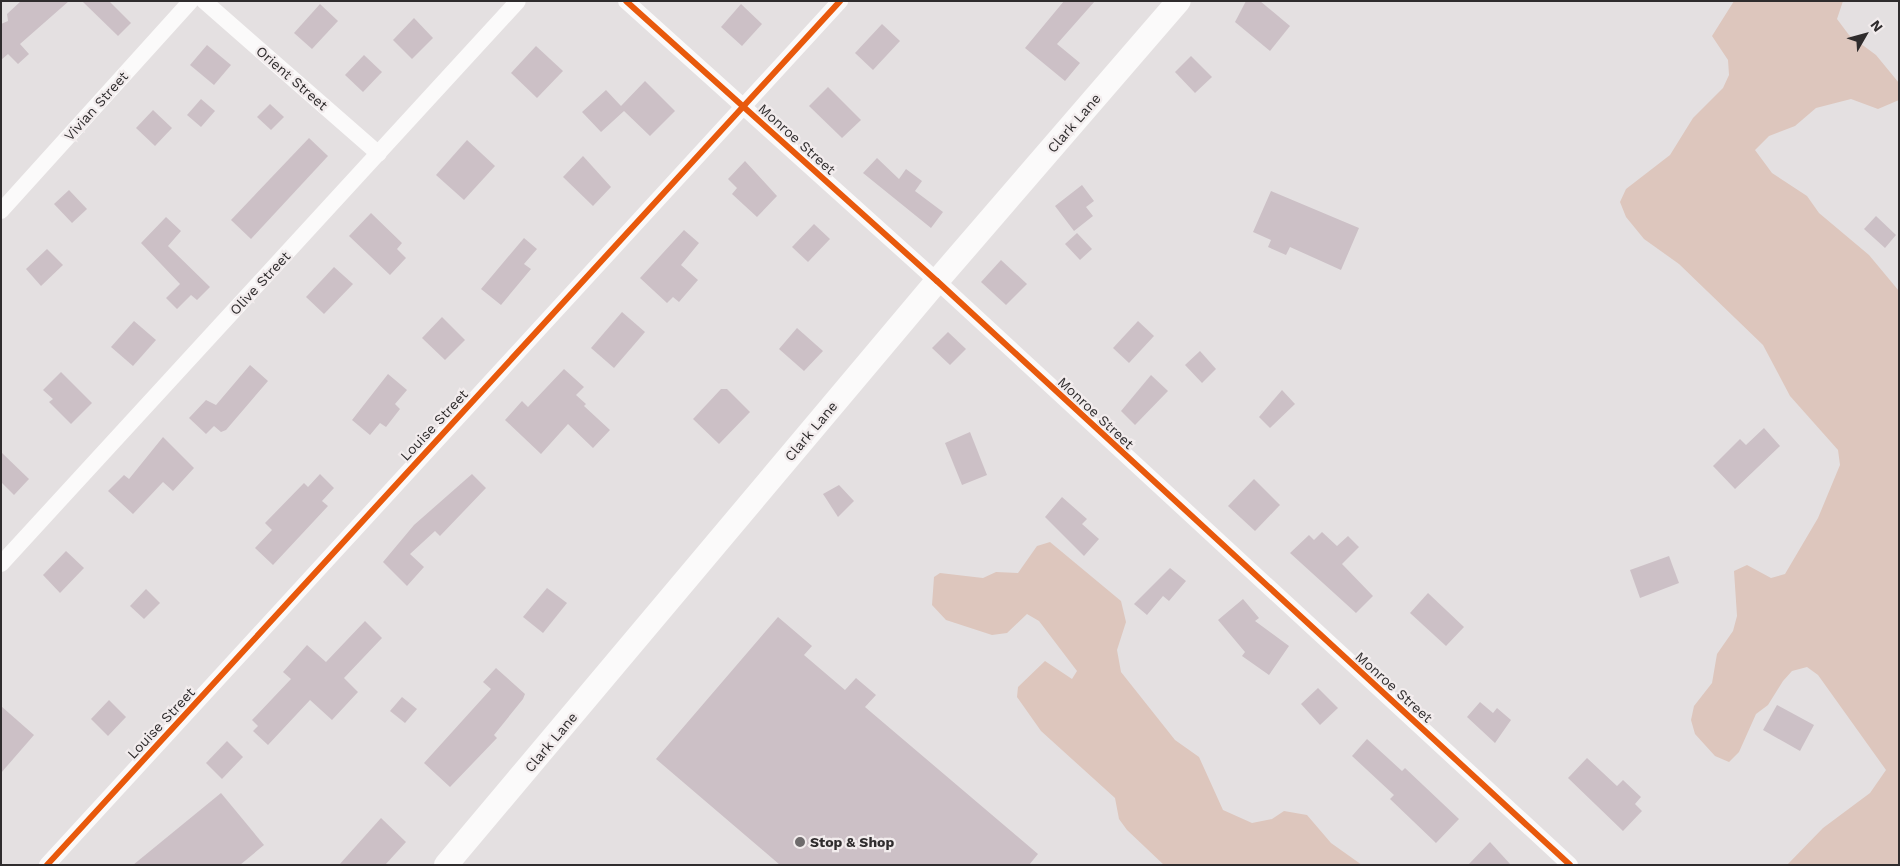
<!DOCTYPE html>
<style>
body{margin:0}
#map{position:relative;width:1900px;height:866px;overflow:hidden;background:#e4e0e1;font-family:"Work Sans",sans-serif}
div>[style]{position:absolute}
.green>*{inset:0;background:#ddc6bd}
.building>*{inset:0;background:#ccc0c6}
.street>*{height:16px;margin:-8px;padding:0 8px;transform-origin:8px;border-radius:8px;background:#fbfafa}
.secondary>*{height:24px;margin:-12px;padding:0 12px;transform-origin:12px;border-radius:12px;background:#fbfafa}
.cycleway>*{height:6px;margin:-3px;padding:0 3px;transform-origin:3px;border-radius:3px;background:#e8590c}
.dots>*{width:14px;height:14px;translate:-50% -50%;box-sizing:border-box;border:2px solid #f2eced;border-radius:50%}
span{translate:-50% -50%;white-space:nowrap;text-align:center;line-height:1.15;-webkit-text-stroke:4.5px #f2eced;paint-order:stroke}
.street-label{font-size:14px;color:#2f2c2d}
.poi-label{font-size:14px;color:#2f2c2d;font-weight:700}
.left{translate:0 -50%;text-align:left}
.frame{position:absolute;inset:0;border:2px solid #2f2c2d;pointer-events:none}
.north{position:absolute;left:1840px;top:10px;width:50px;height:50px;-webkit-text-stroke:4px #f2eced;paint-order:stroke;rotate:52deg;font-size:14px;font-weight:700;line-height:20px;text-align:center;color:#2f2c2d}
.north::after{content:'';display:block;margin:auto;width:18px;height:22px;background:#2f2c2d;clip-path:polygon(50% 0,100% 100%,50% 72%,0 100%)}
</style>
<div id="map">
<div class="green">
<div style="clip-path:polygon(1734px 1px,1843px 1px,1837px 19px,1849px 35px,1876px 55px,1899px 83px,1899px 100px,1878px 109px,1851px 99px,1816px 108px,1795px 126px,1769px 136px,1755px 150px,1772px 173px,1807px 196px,1819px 213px,1869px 255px,1899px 291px,1899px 865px,1787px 865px,1823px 828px,1870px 793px,1886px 770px,1818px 675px,1807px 667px,1792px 671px,1783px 681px,1768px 705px,1756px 714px,1739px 752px,1729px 762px,1715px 756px,1695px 734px,1691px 720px,1694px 706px,1712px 683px,1717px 654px,1733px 631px,1737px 616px,1734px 571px,1747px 565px,1771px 578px,1785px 574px,1818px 518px,1840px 465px,1838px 450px,1790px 396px,1763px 345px,1679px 264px,1644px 239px,1626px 217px,1620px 202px,1626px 189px,1670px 155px,1693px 118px,1723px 88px,1729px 75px,1728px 60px,1712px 36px)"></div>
<div style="clip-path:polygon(1050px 542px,1121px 601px,1126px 622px,1117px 650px,1121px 672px,1175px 740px,1199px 757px,1223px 810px,1252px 823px,1272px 819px,1284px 811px,1307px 815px,1331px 843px,1362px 865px,1164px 865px,1127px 830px,1119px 819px,1115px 798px,1041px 731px,1017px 697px,1018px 687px,1045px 661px,1072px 679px,1077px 671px,1039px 621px,1027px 614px,1007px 633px,992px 635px,946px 620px,932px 605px,934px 577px,940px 573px,983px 578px,996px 572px,1018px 573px,1037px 546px)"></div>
</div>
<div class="building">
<div style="clip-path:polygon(21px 1px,69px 1px,20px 44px,29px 54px,18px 64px,8px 54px,1px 60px,1px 24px,8px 21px,7px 14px)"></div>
<div style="clip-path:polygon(82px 1px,109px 1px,131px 23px,118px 36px)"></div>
<div style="clip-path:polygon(1064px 1px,1095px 1px,1057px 44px,1080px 63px,1065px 81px,1025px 48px)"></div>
<div style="clip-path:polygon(1246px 1px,1260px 1px,1290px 26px,1270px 51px,1235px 22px)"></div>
<div style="clip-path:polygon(320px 4px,338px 21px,312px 49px,294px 33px)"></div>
<div style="clip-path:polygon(741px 4px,762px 24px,742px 46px,721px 27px)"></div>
<div style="clip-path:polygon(414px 18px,433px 38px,412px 59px,393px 40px)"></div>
<div style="clip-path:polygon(882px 24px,900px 41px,873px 70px,855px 53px)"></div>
<div style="clip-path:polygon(207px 45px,231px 65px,214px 85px,190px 65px)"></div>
<div style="clip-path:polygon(536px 46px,563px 71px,537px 98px,511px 73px)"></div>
<div style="clip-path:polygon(364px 55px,382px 72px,363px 92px,345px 75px)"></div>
<div style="clip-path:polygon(1191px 56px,1212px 77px,1195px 93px,1175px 72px)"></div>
<div style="clip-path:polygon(645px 81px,675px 111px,650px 136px,624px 111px,601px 132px,582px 112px,606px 90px,621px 106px)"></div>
<div style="clip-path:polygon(828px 87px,861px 120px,842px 138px,809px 106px)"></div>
<div style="clip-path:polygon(201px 99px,215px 111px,201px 127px,187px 115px)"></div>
<div style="clip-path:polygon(270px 104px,284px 117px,271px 130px,257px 117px)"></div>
<div style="clip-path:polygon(153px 110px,172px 128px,155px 146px,136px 128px)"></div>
<div style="clip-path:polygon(309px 138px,328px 156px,251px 239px,231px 220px)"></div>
<div style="clip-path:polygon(467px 140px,495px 166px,464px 200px,436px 175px)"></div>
<div style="clip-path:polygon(583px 156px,611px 187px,593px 206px,563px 177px)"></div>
<div style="clip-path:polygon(877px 158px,899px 179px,906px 169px,922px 181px,915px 191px,943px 212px,931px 228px,863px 173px)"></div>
<div style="clip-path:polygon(745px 161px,777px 196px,757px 217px,732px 194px,737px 188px,728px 179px)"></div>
<div style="clip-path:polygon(1082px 185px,1094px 201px,1086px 207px,1093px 216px,1074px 231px,1055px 206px)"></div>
<div style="clip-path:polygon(69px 190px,87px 209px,72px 223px,54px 204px)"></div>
<div style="clip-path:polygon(1271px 191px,1359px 228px,1341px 270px,1290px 247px,1286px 255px,1268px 247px,1271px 240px,1253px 232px)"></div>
<div style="clip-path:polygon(371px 213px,402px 243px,397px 249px,406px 258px,390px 275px,349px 236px)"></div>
<div style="clip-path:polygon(1876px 216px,1896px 235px,1885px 248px,1864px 229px)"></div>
<div style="clip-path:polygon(166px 217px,181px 231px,168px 246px,210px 287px,197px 300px,191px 295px,177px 309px,166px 298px,180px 284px,141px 243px)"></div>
<div style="clip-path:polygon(814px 224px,830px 239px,808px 262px,792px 247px)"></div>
<div style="clip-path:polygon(684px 230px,699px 243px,681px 265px,698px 280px,679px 302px,673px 297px,667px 303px,640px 278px)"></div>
<div style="clip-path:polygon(1077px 233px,1092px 249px,1080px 260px,1065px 244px)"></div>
<div style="clip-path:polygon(524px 238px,537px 249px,524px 264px,531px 269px,501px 305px,481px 289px)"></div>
<div style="clip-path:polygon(47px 249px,63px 265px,41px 286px,26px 269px)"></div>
<div style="clip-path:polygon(1001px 260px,1027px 284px,1006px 305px,981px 282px)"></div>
<div style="clip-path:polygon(334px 267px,353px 284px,324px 314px,306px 297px)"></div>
<div style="clip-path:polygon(622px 312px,645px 332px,614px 368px,591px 348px)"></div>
<div style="clip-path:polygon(442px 317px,465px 340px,445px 360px,422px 338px)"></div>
<div style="clip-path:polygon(134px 321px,156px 340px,133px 366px,111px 347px)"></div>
<div style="clip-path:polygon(1138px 321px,1154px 336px,1129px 363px,1113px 348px)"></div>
<div style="clip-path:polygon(797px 328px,823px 351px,804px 371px,779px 349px)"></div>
<div style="clip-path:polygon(948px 332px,966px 349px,950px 365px,932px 348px)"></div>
<div style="clip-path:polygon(1200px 351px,1216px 369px,1202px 383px,1185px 365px)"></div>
<div style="clip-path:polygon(250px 365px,268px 381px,226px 430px,221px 432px,214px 426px,206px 434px,189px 418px,206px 400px,216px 405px)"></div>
<div style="clip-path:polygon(564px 369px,584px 387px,576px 395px,586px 404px,584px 406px,610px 430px,593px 448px,568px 424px,541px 454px,505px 420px,522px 401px,528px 407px)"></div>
<div style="clip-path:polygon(61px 372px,92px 403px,71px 424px,49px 402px,53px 399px,43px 390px)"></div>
<div style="clip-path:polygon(388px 374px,407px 390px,395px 404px,400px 409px,386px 427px,380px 423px,370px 435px,352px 420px)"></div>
<div style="clip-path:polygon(1151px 375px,1168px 391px,1135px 425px,1121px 411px)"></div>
<div style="clip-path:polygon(721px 389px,727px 389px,750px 412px,719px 444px,693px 419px)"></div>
<div style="clip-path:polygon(1282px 390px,1295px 404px,1270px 428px,1259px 417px)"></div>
<div style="clip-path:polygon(1764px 428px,1780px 446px,1735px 489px,1713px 466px,1740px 439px,1746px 445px)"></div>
<div style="clip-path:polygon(970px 432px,987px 475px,962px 485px,945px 443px)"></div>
<div style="clip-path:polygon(163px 437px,194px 468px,173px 491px,163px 482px,133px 514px,108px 491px,124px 475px,129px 479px)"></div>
<div style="clip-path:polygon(1px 452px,29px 479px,14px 495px,1px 482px)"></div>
<div style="clip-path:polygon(320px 474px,334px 488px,322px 501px,328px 506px,273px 565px,255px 548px,272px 530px,265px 523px,304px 483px,308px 487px)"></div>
<div style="clip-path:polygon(472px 474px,486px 488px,440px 536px,435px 531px,410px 554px,424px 567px,407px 586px,383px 562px,414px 525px)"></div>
<div style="clip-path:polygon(1254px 479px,1280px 505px,1255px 531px,1228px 506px)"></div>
<div style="clip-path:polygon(839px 485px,854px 501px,838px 517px,823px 494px)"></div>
<div style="clip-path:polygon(1062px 497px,1087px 519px,1082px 524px,1099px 539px,1084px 556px,1045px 517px)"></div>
<div style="clip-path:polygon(1322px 532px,1337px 546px,1348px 536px,1359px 547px,1342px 564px,1373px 596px,1356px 613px,1290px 553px,1309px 535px,1314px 540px)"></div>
<div style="clip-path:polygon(66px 551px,84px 568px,60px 593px,43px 575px)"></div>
<div style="clip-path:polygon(1669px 556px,1679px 583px,1640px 598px,1630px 570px)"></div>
<div style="clip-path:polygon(1170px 568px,1186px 581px,1169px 601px,1163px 596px,1147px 615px,1134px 604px)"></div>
<div style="clip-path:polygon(547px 588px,567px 603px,543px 633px,523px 617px)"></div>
<div style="clip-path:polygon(146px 589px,160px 603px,144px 619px,130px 606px)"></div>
<div style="clip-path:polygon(1428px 593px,1464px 627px,1446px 646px,1410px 613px)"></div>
<div style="clip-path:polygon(1243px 599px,1259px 618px,1255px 621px,1289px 646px,1269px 675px,1242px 656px,1245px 652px,1218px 620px)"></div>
<div style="clip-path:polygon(778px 617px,812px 646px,804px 655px,845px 690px,856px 678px,876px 695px,865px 707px,1038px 854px,1029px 865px,780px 865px,656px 759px)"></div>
<div style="clip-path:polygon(365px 621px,382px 638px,344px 678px,358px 692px,332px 720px,310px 700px,268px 745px,253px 731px,258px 726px,252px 720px,291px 679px,283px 672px,307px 645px,326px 662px)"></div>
<div style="clip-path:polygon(496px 668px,525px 694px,523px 699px,494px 735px,497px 738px,450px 787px,424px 763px,491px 689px,483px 682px)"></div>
<div style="clip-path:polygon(1318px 688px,1338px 708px,1320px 725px,1301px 704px)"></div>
<div style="clip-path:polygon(402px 697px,417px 709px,405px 723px,390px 711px)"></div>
<div style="clip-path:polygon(109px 700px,126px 717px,108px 736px,91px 719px)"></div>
<div style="clip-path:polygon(1480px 702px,1493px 713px,1497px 708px,1511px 720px,1495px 743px,1467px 717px)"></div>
<div style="clip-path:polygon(1777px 705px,1814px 725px,1800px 751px,1763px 730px)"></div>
<div style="clip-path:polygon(1px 706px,34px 735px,1px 773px)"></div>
<div style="clip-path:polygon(1367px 739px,1402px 771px,1405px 768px,1459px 819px,1436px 843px,1390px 799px,1394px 795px,1352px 756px)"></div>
<div style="clip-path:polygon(227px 741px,243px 757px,222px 779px,206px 763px)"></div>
<div style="clip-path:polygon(1587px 758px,1617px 786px,1623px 780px,1641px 797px,1635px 804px,1642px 811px,1623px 831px,1568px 778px)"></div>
<div style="clip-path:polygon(221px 793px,264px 845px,240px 865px,133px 865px)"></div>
<div style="clip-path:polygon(381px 818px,406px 842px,385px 865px,339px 865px)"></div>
<div style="clip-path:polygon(1490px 842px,1511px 865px,1468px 865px)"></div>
</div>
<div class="street">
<div style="left:204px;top:1px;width:232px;rotate:41.2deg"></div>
<div style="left:626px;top:1px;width:418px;rotate:42deg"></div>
<div style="left:937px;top:281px;width:861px;rotate:42.69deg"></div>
<div style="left:1px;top:211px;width:283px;rotate:-47.9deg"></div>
<div style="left:1px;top:564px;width:764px;rotate:-47.44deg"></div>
<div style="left:47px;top:865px;width:1173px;rotate:-47.45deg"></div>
</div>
<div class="secondary">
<div style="left:446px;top:865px;width:763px;rotate:-49.94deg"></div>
<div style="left:937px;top:281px;width:370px;rotate:-49.2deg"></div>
</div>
<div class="cycleway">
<div style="left:626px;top:1px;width:418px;rotate:42deg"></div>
<div style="left:937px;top:281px;width:861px;rotate:42.69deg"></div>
<div style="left:47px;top:865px;width:1173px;rotate:-47.45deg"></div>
</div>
<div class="dots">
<div style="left:800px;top:842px;background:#6e6b6c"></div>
</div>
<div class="street-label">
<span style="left:292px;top:78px;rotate:41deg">Orient Street</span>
<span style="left:96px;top:106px;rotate:-48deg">Vivian Street</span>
<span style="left:1074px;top:123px;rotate:-49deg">Clark Lane</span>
<span style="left:797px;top:139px;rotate:42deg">Monroe Street</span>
<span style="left:260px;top:283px;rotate:-47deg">Olive Street</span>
<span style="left:1096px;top:413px;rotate:43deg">Monroe Street</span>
<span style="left:434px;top:425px;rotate:-47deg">Louise Street</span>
<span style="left:811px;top:431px;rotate:-50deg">Clark Lane</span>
<span style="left:1394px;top:687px;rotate:42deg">Monroe Street</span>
<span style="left:161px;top:723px;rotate:-47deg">Louise Street</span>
<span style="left:551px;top:742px;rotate:-50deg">Clark Lane</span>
</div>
<div class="poi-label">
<span class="left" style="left:810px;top:842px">Stop &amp; Shop</span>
</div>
<div class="frame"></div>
<div class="north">N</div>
</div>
